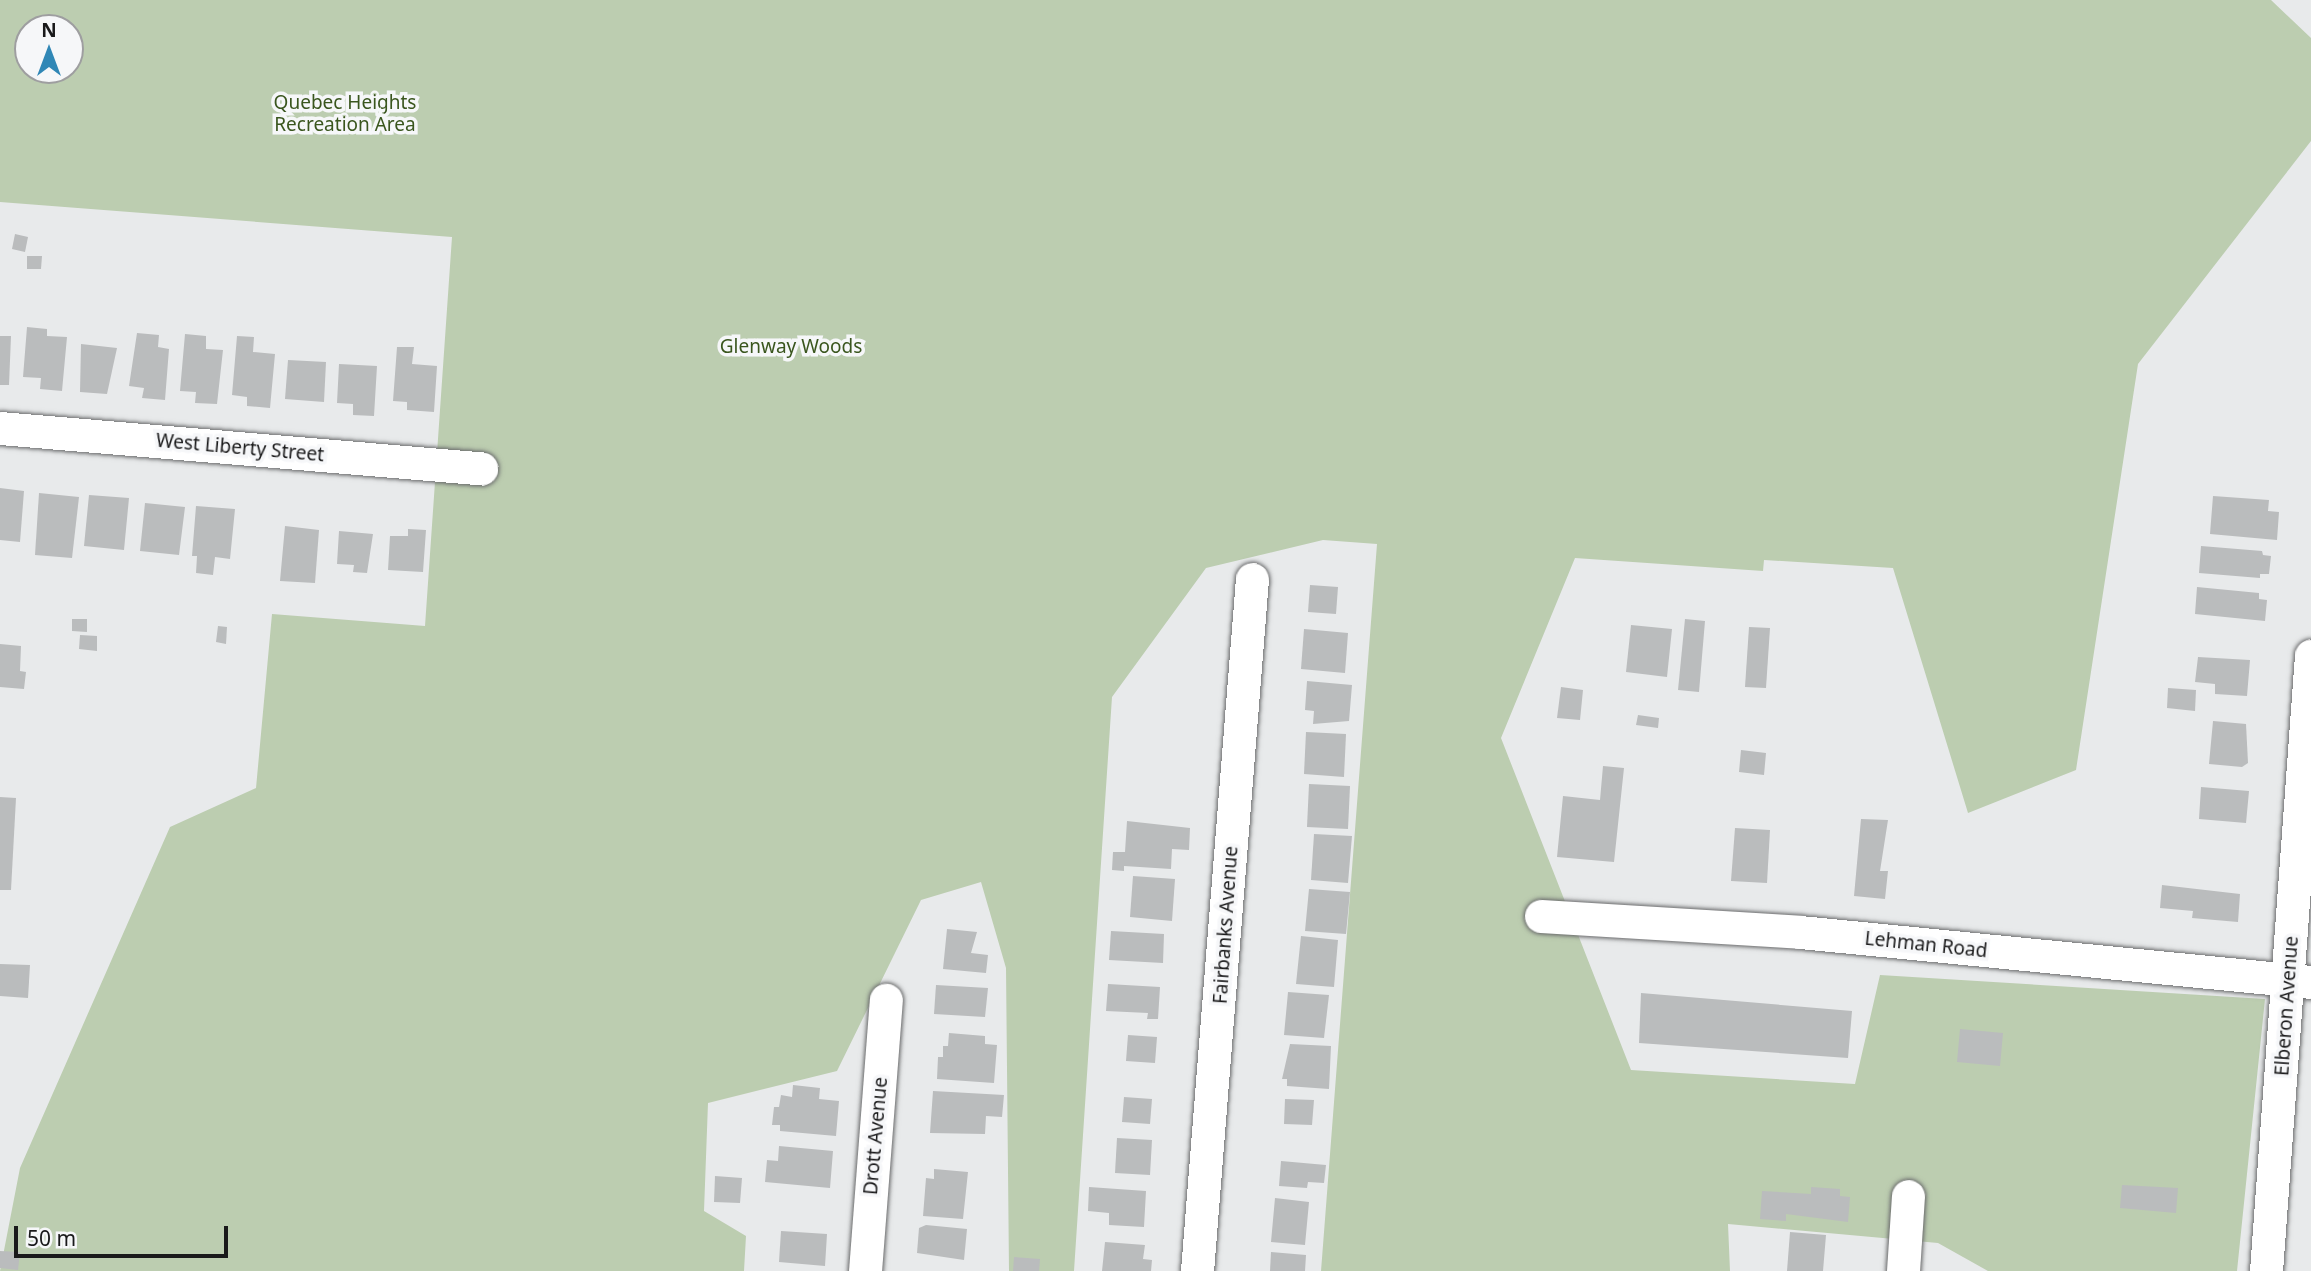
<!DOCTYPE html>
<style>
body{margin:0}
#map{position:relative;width:2311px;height:1271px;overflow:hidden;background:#e8eaeb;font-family:"Noto Sans",sans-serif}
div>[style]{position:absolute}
.green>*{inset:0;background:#bccdb0}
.building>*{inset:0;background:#babcbd}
.roads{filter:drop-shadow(0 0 2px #6b6c6d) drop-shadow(0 0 2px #6b6c6d)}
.minor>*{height:33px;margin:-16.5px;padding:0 16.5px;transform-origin:16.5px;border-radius:16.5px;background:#fff}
span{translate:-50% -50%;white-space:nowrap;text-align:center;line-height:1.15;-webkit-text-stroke:7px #f6f7f9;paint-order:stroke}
.park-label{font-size:19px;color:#3a561e}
.street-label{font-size:19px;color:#19191a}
.north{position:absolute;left:14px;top:14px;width:70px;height:70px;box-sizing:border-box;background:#f6f7f9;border:2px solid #9e9ea0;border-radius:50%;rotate:0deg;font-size:19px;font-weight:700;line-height:28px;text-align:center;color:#19191a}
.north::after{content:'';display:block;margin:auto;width:24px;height:32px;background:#3087b6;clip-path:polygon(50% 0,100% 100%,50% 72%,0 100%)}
.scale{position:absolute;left:14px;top:1226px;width:214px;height:32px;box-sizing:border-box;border:4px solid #19191a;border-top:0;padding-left:9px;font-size:21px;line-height:24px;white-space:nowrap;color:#19191a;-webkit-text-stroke:5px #f6f7f9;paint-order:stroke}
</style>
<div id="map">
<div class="green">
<div style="clip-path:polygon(evenodd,0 0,2271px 0,2311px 38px,2311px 141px,2138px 364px,2076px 770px,1968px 813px,1893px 568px,1764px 560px,1763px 571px,1575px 558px,1501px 738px,1631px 1070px,1855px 1084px,1880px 975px,2265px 999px,2237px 1271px,1988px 1271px,1938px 1243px,1728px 1224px,1730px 1271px,1321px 1271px,1377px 544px,1323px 540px,1206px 568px,1112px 697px,1074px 1271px,1009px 1271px,1006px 968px,981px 882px,921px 900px,837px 1071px,708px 1103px,704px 1211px,746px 1236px,744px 1271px,0 1271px,20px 1168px,170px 827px,256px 788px,272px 614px,425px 626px,452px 237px,0 202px,0 0,28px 28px,70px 28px,70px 70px,28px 70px,28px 28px)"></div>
</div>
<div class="building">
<div style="clip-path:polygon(15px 234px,28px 237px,25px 252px,12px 249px)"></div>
<div style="clip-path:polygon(27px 256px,42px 256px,41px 269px,27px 269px)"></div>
<div style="clip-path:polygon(27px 327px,47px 329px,47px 336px,67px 337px,62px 391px,40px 389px,41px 378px,23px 377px)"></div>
<div style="clip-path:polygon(137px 333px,159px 335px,158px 347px,169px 349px,165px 400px,142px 398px,144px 388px,129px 386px)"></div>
<div style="clip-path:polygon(185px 334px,206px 336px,206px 349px,223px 350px,217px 404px,195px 403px,196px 392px,180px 391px)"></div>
<div style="clip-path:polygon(0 336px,11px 336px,9px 385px,0 385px)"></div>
<div style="clip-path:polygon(237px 336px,254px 337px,253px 352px,275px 354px,270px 408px,247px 406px,247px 397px,232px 395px)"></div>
<div style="clip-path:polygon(81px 344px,117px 348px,107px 394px,80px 392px)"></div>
<div style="clip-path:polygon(397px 347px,414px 347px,412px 364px,437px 366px,434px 412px,407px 410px,407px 402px,393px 401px)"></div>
<div style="clip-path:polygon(288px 360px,326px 362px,324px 402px,285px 399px)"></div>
<div style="clip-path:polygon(339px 364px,377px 366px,374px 416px,353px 415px,353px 404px,337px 403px)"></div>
<div style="clip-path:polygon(0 488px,24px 491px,20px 542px,0 540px)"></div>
<div style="clip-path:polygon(39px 493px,79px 497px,72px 558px,35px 555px)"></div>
<div style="clip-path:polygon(89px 495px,129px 498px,124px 550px,84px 546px)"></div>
<div style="clip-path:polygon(2213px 496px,2269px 500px,2268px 511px,2279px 512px,2277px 540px,2210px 534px)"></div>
<div style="clip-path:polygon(145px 503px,185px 507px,179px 555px,140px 551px)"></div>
<div style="clip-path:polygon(196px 506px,235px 509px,230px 559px,215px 557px,213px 575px,196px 573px,197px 556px,192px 556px)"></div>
<div style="clip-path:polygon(285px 526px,319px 530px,315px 583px,280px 581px)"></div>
<div style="clip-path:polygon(408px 529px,426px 530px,423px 572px,388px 570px,390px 536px,408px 536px)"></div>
<div style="clip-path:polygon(339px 531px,373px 534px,367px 573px,353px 572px,354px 565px,337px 564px)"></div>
<div style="clip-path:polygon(2201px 546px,2262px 551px,2263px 555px,2271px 556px,2269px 574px,2260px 574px,2260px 578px,2199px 573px)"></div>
<div style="clip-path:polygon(1310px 585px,1338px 587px,1336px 614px,1308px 612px)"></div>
<div style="clip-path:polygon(2197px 587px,2259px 593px,2259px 599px,2267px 600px,2265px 621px,2195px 614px)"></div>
<div style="clip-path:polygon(72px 619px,87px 619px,87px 632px,72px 631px)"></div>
<div style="clip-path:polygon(1685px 619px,1705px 621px,1699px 692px,1678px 690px)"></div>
<div style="clip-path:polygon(1631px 625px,1672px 629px,1667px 677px,1626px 672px)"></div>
<div style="clip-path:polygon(218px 626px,227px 627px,226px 644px,216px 642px)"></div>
<div style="clip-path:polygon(1749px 627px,1770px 628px,1766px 688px,1745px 687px)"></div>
<div style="clip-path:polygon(1304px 629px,1348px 633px,1345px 673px,1301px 669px)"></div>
<div style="clip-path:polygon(80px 635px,97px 636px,97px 651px,79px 649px)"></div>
<div style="clip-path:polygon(0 644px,21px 646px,20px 671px,26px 672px,24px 689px,0 687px)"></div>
<div style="clip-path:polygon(2198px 657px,2250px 660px,2247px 696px,2215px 694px,2215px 684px,2195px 682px)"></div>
<div style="clip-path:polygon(1307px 681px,1352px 685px,1349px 721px,1313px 724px,1314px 711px,1305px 710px)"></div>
<div style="clip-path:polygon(1561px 687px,1583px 690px,1580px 720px,1557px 718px)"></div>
<div style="clip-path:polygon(2168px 688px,2196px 690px,2195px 711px,2167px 708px)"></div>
<div style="clip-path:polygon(1638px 715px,1659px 718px,1658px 728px,1636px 725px)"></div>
<div style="clip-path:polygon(2213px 721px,2246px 724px,2248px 763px,2242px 767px,2209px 764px)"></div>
<div style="clip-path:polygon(1306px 732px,1346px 734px,1344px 777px,1304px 774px)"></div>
<div style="clip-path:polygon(1741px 750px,1766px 753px,1764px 775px,1739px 772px)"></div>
<div style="clip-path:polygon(1603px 766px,1624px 768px,1614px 862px,1557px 857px,1563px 796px,1600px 800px)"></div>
<div style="clip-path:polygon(1309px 784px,1350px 786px,1348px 829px,1307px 827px)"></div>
<div style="clip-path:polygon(2201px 787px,2249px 791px,2246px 823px,2199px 819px)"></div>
<div style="clip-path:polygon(0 797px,16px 798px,11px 890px,0 890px)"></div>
<div style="clip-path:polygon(1861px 819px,1888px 820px,1880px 871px,1888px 871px,1885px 899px,1854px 896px)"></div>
<div style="clip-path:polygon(1127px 821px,1190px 828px,1189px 850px,1172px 849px,1171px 869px,1124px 866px,1124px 871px,1112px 870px,1113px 852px,1125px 852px)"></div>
<div style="clip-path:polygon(1735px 828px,1770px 830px,1767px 883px,1731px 881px)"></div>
<div style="clip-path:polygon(1314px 834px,1352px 836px,1348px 883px,1311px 880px)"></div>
<div style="clip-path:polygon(1133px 876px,1175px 879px,1172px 921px,1130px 917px)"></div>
<div style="clip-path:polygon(2162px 885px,2240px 894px,2238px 922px,2192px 918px,2193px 911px,2160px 908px)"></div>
<div style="clip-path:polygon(1309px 889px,1350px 892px,1346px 934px,1305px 931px)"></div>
<div style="clip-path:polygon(947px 929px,977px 932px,971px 953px,988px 955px,986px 973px,943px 969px)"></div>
<div style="clip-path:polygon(1111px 931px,1164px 934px,1163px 963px,1109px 960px)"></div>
<div style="clip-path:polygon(1301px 936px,1338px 940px,1334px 987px,1296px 984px)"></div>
<div style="clip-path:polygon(0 964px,30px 965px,28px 998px,0 996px)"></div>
<div style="clip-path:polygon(1108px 984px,1160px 987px,1158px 1019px,1147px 1019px,1148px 1013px,1106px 1011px)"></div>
<div style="clip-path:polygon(936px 985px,988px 988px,985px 1017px,934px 1014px)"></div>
<div style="clip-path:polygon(1288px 992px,1329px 995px,1324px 1038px,1284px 1035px)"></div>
<div style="clip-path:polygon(1641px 993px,1852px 1011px,1848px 1058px,1639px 1043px)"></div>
<div style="clip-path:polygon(1960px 1029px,2003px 1033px,2000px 1066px,1957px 1062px)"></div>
<div style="clip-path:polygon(949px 1033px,985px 1036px,985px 1044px,997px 1045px,994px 1083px,937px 1079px,938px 1057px,943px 1057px,943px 1046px,948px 1046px)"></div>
<div style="clip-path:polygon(1128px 1035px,1157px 1037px,1155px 1063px,1126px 1061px)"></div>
<div style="clip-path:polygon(1290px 1044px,1331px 1046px,1329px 1089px,1287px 1086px,1287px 1079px,1282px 1079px)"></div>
<div style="clip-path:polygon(793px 1085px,820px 1088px,819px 1099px,839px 1101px,836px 1136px,780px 1131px,780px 1125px,772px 1125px,774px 1107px,779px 1107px,781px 1095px,792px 1097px)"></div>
<div style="clip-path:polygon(933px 1091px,1004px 1095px,1002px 1117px,986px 1116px,985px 1134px,930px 1133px)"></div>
<div style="clip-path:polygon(1124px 1097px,1152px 1099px,1150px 1124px,1122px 1122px)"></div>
<div style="clip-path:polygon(1285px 1099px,1314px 1100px,1312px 1125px,1284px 1124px)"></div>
<div style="clip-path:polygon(1117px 1138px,1152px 1140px,1150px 1175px,1115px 1173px)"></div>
<div style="clip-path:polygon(779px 1146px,833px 1151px,830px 1188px,765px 1182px,767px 1160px,778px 1161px)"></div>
<div style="clip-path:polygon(1281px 1161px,1326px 1165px,1324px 1183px,1308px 1182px,1307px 1188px,1279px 1186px)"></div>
<div style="clip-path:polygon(934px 1169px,968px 1172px,963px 1219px,923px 1216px,926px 1178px,934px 1179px)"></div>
<div style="clip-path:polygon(715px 1176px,742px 1178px,740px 1203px,714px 1202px)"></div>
<div style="clip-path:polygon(2122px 1185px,2178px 1188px,2176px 1213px,2120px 1208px)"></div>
<div style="clip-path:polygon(1089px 1187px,1146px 1191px,1144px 1227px,1109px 1225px,1109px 1213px,1088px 1211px)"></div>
<div style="clip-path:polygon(1811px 1187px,1840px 1189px,1840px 1196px,1850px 1197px,1848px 1222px,1786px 1214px,1786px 1221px,1760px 1219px,1762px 1191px,1811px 1194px)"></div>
<div style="clip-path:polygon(1275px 1198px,1309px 1202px,1305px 1245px,1271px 1242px)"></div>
<div style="clip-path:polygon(926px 1225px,967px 1229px,964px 1260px,917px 1253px,919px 1228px)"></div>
<div style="clip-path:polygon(781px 1231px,827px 1234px,825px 1266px,779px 1262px)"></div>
<div style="clip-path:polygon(1790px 1232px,1826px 1235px,1823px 1271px,1787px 1271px)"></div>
<div style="clip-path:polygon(1105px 1242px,1145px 1245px,1143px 1259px,1152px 1260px,1151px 1271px,1102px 1271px)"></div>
<div style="clip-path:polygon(0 1251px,20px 1252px,18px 1270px,0 1268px)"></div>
<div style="clip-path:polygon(1271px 1252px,1306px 1255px,1305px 1271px,1270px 1271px)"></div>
<div style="clip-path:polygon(1014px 1257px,1040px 1259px,1039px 1271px,1013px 1271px)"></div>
</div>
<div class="roads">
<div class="minor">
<div style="left:0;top:428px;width:483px;rotate:4.8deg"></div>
<div style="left:1541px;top:916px;width:259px;rotate:3.5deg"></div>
<div style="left:1800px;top:932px;width:513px;rotate:5.59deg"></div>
<div style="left:865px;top:1271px;width:272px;rotate:-85.6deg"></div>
<div style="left:1197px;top:1271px;width:694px;rotate:-85.46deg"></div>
<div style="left:1903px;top:1271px;width:75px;rotate:-86.2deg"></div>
<div style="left:2266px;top:1271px;width:617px;rotate:-85.82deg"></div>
</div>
</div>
<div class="park-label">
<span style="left:345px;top:114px">Quebec Heights<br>Recreation Area</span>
<span style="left:791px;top:347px">Glenway Woods</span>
</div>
<div class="street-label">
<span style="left:240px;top:448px;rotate:5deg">West Liberty Street</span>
<span style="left:1226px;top:925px;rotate:-86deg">Fairbanks Avenue</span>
<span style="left:1926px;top:945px;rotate:6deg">Lehman Road</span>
<span style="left:2287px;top:1006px;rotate:-86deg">Elberon Avenue</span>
<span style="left:876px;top:1136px;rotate:-85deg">Drott Avenue</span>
</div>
<div class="north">N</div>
<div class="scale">50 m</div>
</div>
